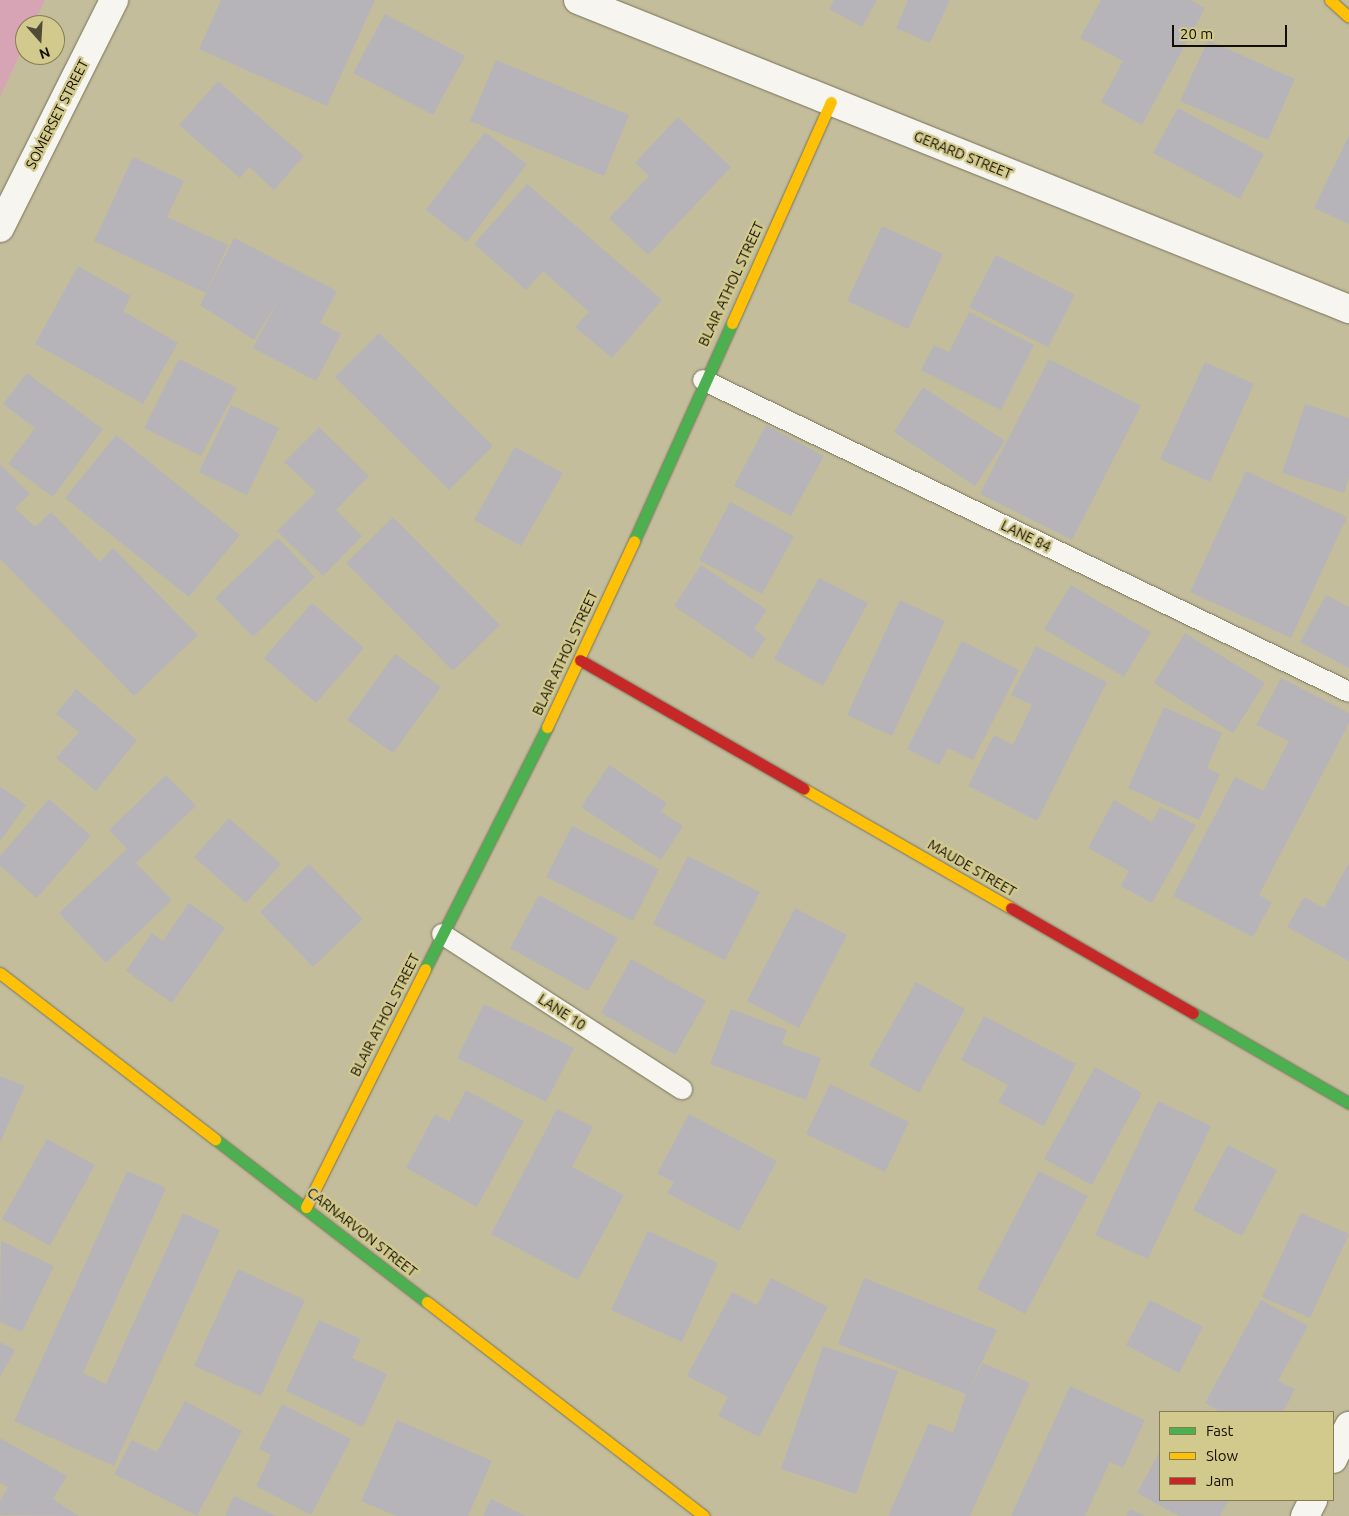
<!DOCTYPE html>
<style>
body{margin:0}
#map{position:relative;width:1349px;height:1516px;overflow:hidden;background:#c3bd9c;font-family:Ubuntu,sans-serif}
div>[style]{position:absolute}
.green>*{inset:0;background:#d6a4b5}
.building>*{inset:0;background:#b6b4b8}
.roads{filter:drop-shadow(0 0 1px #787358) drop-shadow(0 0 1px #787358)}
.lane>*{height:20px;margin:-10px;padding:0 10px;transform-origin:10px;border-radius:10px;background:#f6f5f0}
.street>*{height:28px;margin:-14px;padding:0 14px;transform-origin:14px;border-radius:14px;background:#f6f5f0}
.fast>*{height:11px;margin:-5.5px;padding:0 5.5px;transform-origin:5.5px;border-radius:5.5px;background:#4caf50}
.slow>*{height:11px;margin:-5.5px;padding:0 5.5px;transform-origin:5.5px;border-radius:5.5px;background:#ffc107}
.jam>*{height:11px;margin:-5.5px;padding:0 5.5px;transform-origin:5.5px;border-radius:5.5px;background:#c62828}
span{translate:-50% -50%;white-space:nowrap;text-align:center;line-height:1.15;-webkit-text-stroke:4.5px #d2c98d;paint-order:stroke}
.street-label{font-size:14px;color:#120e00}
.legend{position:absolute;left:1159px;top:1411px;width:175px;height:90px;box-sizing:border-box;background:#d2c98d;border:1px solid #857e55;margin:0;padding:6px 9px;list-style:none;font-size:15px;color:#120e00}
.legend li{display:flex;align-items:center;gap:10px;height:25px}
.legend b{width:25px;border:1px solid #857e55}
.north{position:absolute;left:15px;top:15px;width:50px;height:50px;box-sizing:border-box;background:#d2c98d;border:1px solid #857e55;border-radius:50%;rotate:161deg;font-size:14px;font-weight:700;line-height:20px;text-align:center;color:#120e00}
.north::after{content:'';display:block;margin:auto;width:18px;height:22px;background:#504b37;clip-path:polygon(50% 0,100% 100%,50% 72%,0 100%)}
.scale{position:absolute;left:1172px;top:25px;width:115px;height:22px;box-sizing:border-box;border:2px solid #120e00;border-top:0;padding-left:6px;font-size:15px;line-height:18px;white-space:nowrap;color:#120e00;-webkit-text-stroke:4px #d2c98d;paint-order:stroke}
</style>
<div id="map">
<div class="green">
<div style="clip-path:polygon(0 0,45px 0,33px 25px,25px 25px,25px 43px,0 97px)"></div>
</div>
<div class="building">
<div style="clip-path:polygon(221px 0,375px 0,327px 106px,199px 49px)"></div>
<div style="clip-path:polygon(834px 0,877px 0,862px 27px,829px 9px)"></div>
<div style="clip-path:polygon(908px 0,950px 0,930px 43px,896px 28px)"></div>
<div style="clip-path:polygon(1101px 0,1191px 0,1205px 8px,1142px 125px,1101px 102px,1123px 61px,1080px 38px)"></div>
<div style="clip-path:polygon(385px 14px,465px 56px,433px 115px,353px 73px)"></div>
<div style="clip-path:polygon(1208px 40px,1295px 79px,1268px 140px,1180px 101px)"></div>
<div style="clip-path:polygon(496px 60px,629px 115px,604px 176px,470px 121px)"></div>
<div style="clip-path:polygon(218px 81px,304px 156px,274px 190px,249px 167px,240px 178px,179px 125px)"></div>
<div style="clip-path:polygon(1178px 108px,1264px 154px,1240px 199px,1153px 153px)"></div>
<div style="clip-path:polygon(678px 117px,731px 167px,648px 255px,609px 218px,649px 176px,635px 163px)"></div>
<div style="clip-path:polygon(485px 132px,527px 164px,467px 242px,426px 210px)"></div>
<div style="clip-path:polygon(1349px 135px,1349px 224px,1314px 208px)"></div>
<div style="clip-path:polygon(133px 157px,184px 181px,167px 217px,228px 245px,206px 293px,94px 241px)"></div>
<div style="clip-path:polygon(527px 184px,662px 300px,612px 358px,575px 327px,589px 312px,543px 271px,526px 290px,474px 244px)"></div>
<div style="clip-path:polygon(882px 226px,943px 254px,908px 329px,847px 301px)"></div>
<div style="clip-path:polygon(234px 238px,337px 291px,320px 323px,341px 334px,316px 381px,253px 348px,279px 299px,254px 340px,200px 305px)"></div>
<div style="clip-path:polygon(996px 255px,1075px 295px,1048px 347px,969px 307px)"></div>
<div style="clip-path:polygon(78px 266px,131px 296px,123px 311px,178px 343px,143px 404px,35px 344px)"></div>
<div style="clip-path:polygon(969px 312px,1034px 345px,1001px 410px,921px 370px,934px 345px,949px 352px)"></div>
<div style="clip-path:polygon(379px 333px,493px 446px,449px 490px,335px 377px)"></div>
<div style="clip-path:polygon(179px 359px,237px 388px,201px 456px,144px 428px)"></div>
<div style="clip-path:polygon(1049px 359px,1141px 406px,1072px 540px,980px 494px)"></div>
<div style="clip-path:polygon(1205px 362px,1254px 384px,1210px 482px,1160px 459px)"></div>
<div style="clip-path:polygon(27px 373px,103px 429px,53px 497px,8px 464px,35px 428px,3px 404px)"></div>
<div style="clip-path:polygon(923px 387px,1005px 441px,975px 486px,894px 432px)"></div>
<div style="clip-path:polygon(1305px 404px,1349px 418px,1349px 478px,1344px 493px,1282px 473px)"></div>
<div style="clip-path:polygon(231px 405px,279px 428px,247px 495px,199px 472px)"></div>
<div style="clip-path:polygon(766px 425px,824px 456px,791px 516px,734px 486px)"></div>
<div style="clip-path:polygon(319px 427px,369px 476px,336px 510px,362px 536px,323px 576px,277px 531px,316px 492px,284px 462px)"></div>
<div style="clip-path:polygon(116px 435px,240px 535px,189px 597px,65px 498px)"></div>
<div style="clip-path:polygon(515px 447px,563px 473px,521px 546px,474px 520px)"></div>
<div style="clip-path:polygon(0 464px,30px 494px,15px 508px,35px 527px,51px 512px,100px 562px,113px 548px,198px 635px,134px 696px,0 559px)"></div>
<div style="clip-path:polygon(1246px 471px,1347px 517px,1291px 638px,1190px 592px)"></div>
<div style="clip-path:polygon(730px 502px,794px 536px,762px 594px,699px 560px)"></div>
<div style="clip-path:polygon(393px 517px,500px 625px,453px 671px,346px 563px)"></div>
<div style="clip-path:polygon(278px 538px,315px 577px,253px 637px,215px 598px)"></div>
<div style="clip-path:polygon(701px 565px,767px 610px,754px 629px,766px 638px,752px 659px,674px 606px)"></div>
<div style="clip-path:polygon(819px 578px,868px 603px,823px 686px,774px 659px)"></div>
<div style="clip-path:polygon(1071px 585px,1151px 632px,1124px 677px,1044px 629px)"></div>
<div style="clip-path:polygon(1326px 595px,1349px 607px,1349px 668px,1300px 642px)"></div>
<div style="clip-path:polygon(900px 600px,945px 621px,892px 736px,847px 715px)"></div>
<div style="clip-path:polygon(312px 603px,364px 648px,316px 703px,264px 658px)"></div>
<div style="clip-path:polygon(1185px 633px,1265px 683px,1233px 733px,1154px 683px)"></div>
<div style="clip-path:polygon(962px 641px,1019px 670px,973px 760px,948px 748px,939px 765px,907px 749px)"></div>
<div style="clip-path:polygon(1036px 646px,1107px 682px,1037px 821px,968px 786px,994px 735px,1013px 745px,1032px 705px,1011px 695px)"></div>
<div style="clip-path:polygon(395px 654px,441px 687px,393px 753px,347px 720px)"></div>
<div style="clip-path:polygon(1281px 678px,1349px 713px,1349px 723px,1259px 895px,1272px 902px,1253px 937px,1173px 896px,1235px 777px,1263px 791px,1289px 741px,1256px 725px)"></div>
<div style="clip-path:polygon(76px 689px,137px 740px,96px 791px,56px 758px,79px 732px,56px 714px)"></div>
<div style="clip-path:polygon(1164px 707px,1222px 733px,1207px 768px,1220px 774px,1199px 820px,1128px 788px)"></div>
<div style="clip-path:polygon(609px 765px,667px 803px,661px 812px,683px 826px,661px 860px,581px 807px)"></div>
<div style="clip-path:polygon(166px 775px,196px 806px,136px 863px,172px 900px,106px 963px,59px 913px,127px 849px,109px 830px)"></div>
<div style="clip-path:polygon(0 786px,26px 805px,0 841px)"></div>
<div style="clip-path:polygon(49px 799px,91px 836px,37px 898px,0 866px,0 856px)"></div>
<div style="clip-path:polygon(1114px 800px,1152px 822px,1160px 807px,1196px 825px,1152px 903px,1121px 886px,1129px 871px,1088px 848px)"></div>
<div style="clip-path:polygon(229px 818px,281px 864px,246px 903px,194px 857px)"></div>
<div style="clip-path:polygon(572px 826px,659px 869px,633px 921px,546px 877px)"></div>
<div style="clip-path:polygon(688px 856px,760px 892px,725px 960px,653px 924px)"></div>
<div style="clip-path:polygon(1349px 863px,1349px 961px,1287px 927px,1304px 897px,1324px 908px)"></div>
<div style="clip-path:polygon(309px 864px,363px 919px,313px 967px,260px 912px)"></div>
<div style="clip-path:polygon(539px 895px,618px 938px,588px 991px,510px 948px)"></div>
<div style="clip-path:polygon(189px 903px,225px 928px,172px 1003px,126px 971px,152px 933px,163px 941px)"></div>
<div style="clip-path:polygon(795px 908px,847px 935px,799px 1028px,747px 1001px)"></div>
<div style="clip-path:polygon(631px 959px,706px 1001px,675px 1055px,601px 1013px)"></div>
<div style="clip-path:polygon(916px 982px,965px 1009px,919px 1093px,869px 1065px)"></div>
<div style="clip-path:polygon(484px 1004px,574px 1048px,546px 1102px,457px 1058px)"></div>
<div style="clip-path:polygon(731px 1009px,787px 1030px,782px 1044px,821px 1058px,806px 1100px,710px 1064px)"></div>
<div style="clip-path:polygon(984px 1016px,1076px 1064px,1044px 1126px,998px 1102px,1008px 1085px,961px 1060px)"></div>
<div style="clip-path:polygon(1095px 1067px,1142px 1093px,1092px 1185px,1044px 1159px)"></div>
<div style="clip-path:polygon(0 1076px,25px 1086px,0 1143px)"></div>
<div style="clip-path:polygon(830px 1084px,909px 1122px,885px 1172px,806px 1134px)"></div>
<div style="clip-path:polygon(466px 1090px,524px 1121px,477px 1207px,406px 1168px,435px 1114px,449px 1122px)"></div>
<div style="clip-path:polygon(1158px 1101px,1211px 1126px,1148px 1259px,1095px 1235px)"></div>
<div style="clip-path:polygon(557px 1109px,593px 1127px,572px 1167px,624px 1195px,578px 1280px,491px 1234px)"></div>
<div style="clip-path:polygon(689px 1114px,777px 1161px,739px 1231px,667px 1193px,674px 1182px,657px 1174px)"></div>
<div style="clip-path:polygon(47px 1139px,95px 1165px,50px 1246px,2px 1219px)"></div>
<div style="clip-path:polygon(1228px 1145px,1277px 1170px,1242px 1236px,1193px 1210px)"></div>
<div style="clip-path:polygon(127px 1171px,166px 1188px,83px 1373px,106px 1384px,183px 1213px,220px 1230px,114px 1466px,14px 1421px)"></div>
<div style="clip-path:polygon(1039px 1171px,1088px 1196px,1025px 1314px,977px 1289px)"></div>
<div style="clip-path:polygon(1301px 1213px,1349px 1234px,1310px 1318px,1262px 1297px)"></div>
<div style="clip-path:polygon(648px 1231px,718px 1263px,682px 1342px,611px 1310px)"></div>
<div style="clip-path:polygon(1px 1241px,54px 1266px,22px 1332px,0 1322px)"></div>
<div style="clip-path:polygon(238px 1269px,305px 1300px,261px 1396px,194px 1366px)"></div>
<div style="clip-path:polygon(771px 1278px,828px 1307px,759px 1437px,718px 1416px,728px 1397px,687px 1376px,732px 1292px,757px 1305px)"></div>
<div style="clip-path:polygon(864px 1278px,997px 1330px,969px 1389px,983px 1363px,1030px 1383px,970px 1516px,888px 1516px,929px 1423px,953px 1433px,966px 1394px,838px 1344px)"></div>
<div style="clip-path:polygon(1150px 1300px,1203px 1327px,1179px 1373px,1126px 1345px)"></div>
<div style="clip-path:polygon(1261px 1300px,1308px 1326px,1278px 1381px,1295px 1389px,1283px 1412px,1221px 1412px,1205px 1403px)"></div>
<div style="clip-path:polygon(319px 1320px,361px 1339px,352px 1358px,387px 1374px,363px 1427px,286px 1391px)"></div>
<div style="clip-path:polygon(0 1342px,15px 1350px,0 1377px)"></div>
<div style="clip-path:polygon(823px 1346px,898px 1371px,856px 1494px,781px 1469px)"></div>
<div style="clip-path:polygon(1070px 1386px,1145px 1420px,1123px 1468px,1110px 1462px,1085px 1516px,1011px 1516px)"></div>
<div style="clip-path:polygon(185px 1401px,242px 1431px,197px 1516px,114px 1474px,132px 1440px,157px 1452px)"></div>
<div style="clip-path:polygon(282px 1404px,351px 1439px,311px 1515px,256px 1486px,271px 1455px,259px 1449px)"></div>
<div style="clip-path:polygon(397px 1420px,492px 1461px,468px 1516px,396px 1516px,361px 1501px)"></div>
<div style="clip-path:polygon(0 1438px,67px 1476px,53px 1499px,79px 1516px,0 1515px,0 1501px,8px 1487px,0 1483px)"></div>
<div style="clip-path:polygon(1160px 1451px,1160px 1500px,1229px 1500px,1220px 1516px,1179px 1516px,1137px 1493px)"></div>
<div style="clip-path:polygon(234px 1496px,276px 1516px,225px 1516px)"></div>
<div style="clip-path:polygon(491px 1499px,525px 1516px,483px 1516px)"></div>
<div style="clip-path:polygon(1130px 1509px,1145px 1516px,1126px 1516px)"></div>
</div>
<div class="roads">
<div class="lane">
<div style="left:703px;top:380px;width:717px;rotate:25.78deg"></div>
<div style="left:442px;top:934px;width:286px;rotate:32.9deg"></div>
</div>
<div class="street">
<div style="left:578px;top:0;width:831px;rotate:21.84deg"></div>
<div style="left:0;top:228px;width:255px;rotate:-63.4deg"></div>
<div style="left:1333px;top:1459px;width:37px;rotate:-64deg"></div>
<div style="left:1305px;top:1516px;width:18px;rotate:-63deg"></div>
</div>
<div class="fast">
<div style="left:634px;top:541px;width:239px;rotate:-65.8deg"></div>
<div style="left:425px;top:969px;width:271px;rotate:-63.2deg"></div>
<div style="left:1193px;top:1013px;width:180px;rotate:30deg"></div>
<div style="left:215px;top:1139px;width:267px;rotate:37.6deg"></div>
</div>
<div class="slow">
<div style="left:1330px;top:0;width:25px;rotate:42deg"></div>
<div style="left:732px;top:323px;width:242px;rotate:-65.9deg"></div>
<div style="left:547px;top:727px;width:205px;rotate:-64.9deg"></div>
<div style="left:804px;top:789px;width:239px;rotate:29.9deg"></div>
<div style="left:0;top:973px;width:272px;rotate:37.7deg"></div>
<div style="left:306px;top:1207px;width:266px;rotate:-63.4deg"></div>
<div style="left:427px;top:1302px;width:350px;rotate:37.7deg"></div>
</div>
<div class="jam">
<div style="left:580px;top:660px;width:258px;rotate:29.9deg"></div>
<div style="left:1011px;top:908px;width:210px;rotate:30deg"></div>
</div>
</div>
<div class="street-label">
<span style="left:57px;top:114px;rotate:-63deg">SOMERSET STREET</span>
<span style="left:963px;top:155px;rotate:22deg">GERARD STREET</span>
<span style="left:731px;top:284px;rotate:-65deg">BLAIR ATHOL STREET</span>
<span style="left:1026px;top:536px;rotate:26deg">LANE 84</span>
<span style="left:565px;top:653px;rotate:-65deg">BLAIR ATHOL STREET</span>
<span style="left:972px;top:868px;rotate:30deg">MAUDE STREET</span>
<span style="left:562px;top:1012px;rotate:33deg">LANE 10</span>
<span style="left:385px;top:1015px;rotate:-63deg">BLAIR ATHOL STREET</span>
<span style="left:362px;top:1232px;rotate:38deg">CARNARVON STREET</span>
</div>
<ul class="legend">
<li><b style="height:6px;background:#4caf50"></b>Fast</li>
<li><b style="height:6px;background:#ffc107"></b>Slow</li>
<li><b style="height:6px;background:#c62828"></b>Jam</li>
</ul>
<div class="north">N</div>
<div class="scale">20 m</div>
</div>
